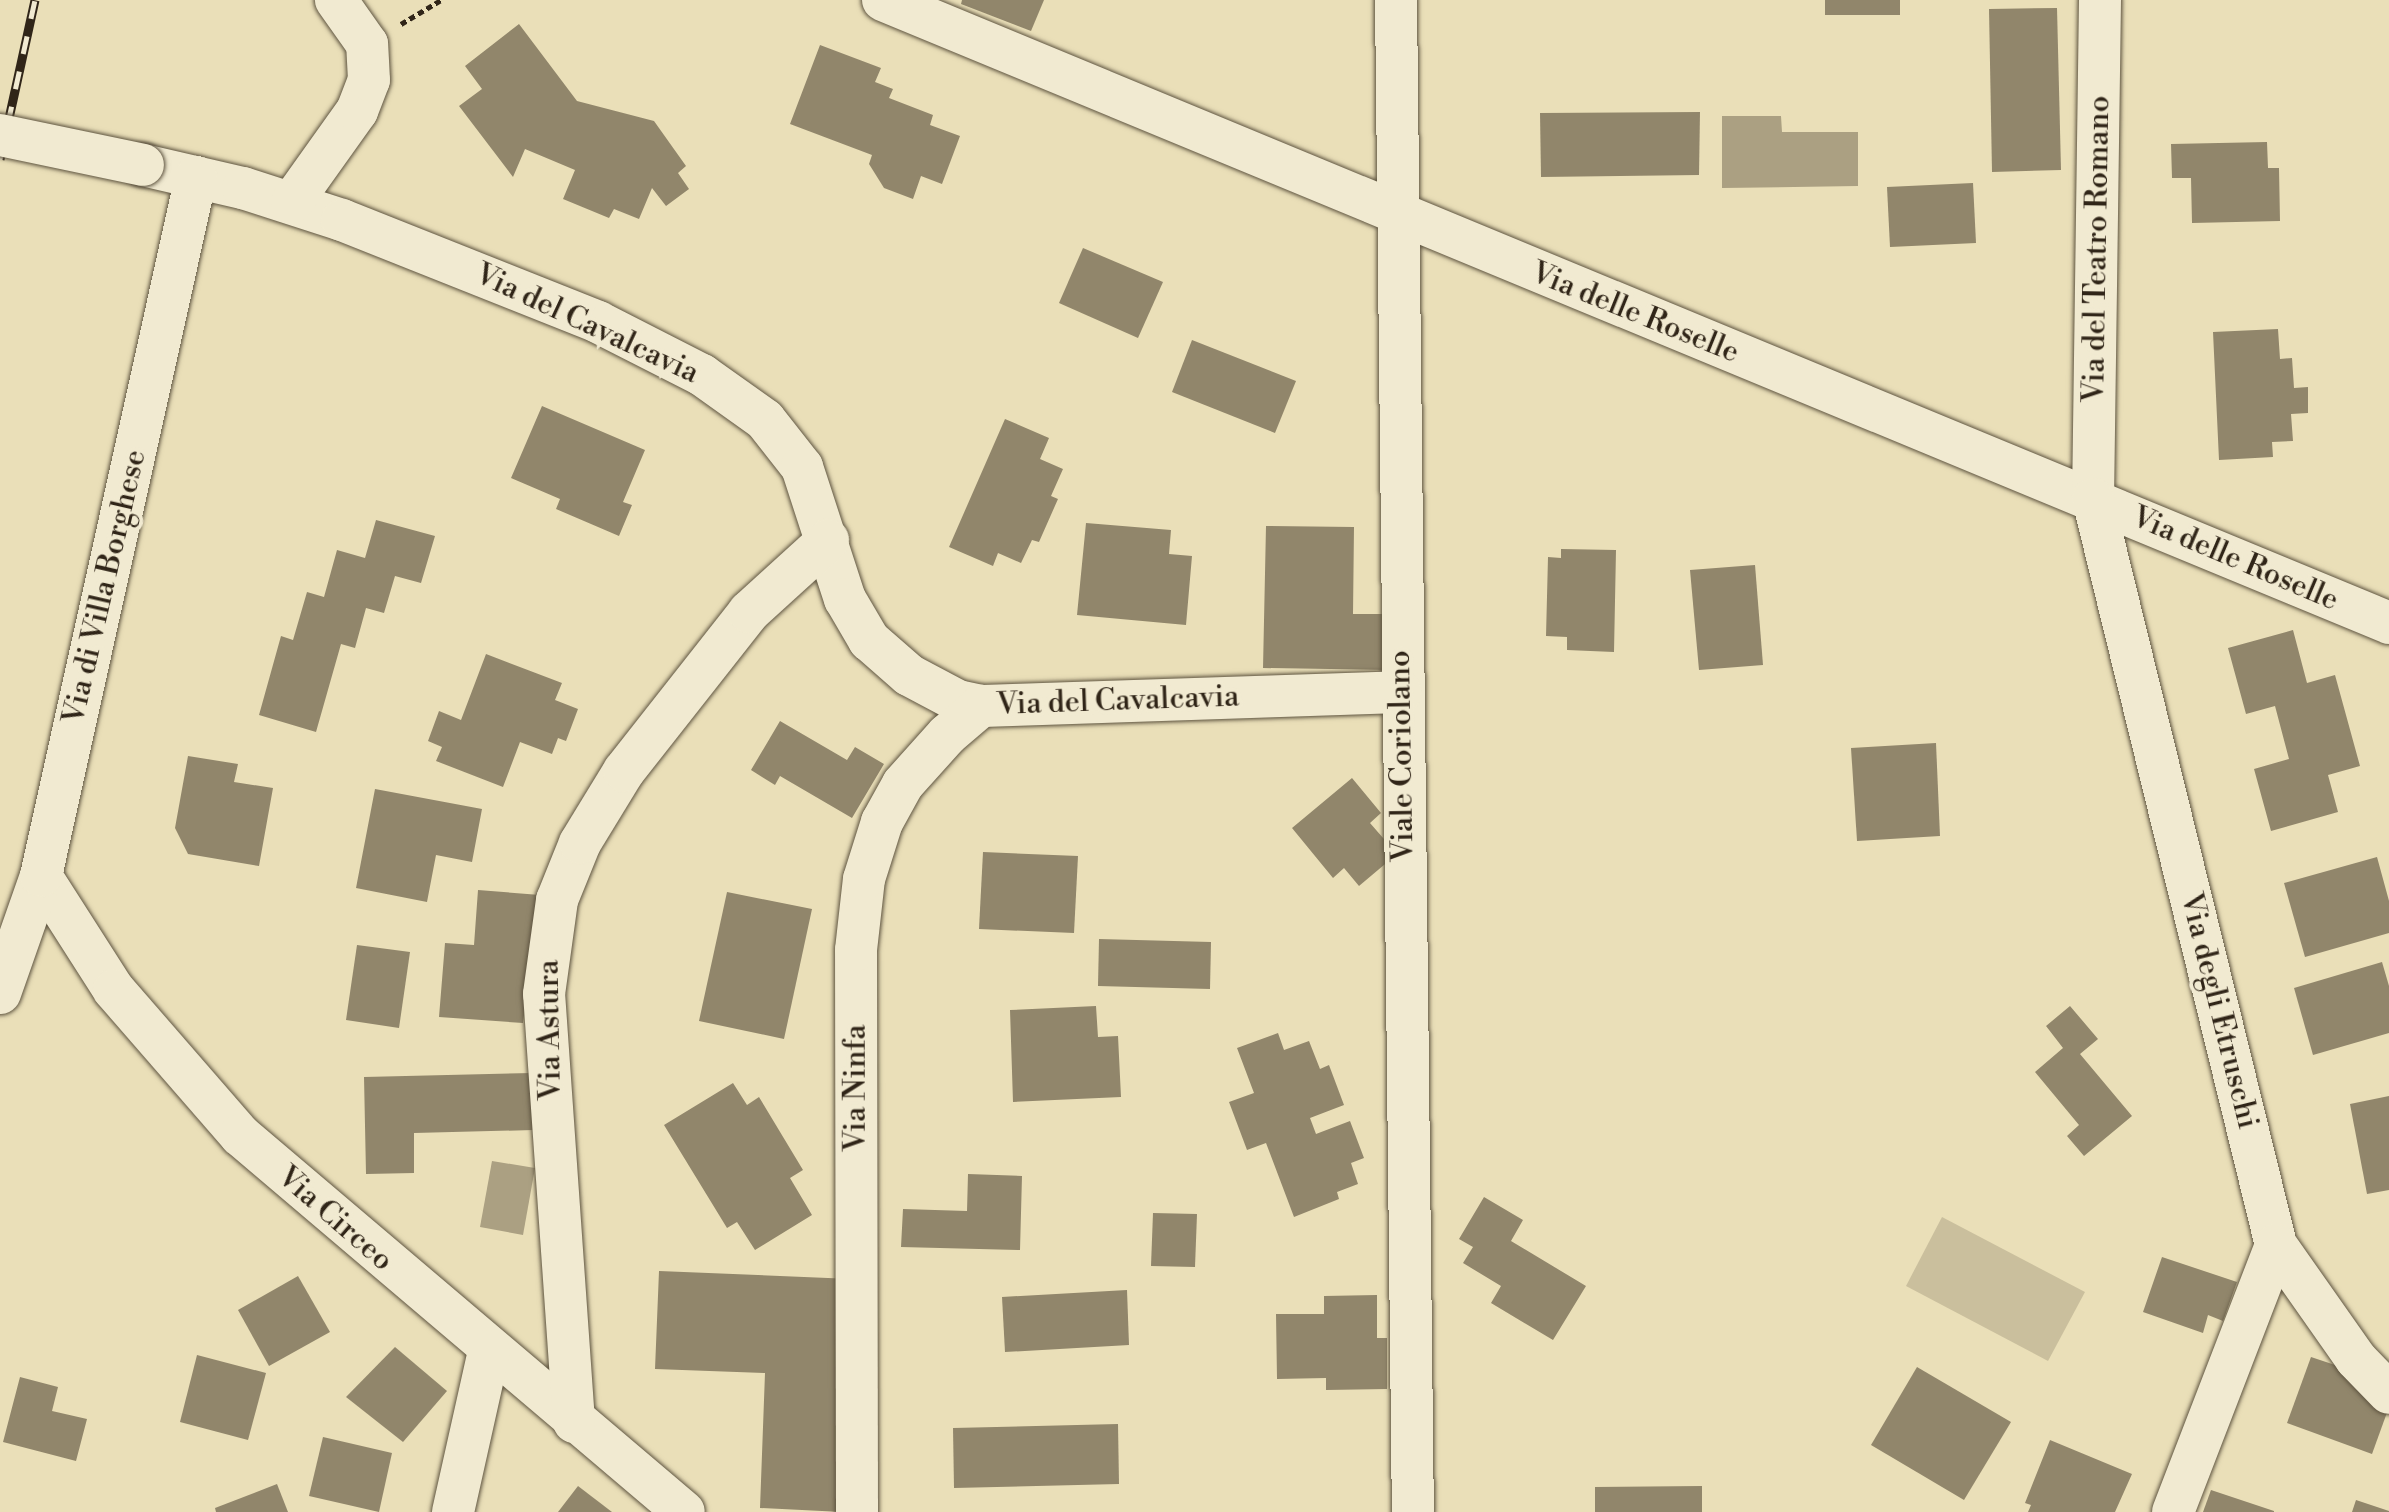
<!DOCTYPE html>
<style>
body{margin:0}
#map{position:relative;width:2389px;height:1512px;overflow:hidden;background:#eadfb8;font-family:"Libre Bodoni",serif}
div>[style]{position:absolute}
.green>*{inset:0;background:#cabf9d}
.water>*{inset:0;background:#aba082}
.building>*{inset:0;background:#91866b}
.path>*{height:5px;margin-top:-2.5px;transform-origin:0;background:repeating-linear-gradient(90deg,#302518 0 6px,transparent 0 10px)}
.roads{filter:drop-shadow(0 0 2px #5e5440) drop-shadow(0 0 2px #5e5440)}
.street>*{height:42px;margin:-21px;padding:0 21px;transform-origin:21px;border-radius:21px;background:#f1ead1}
.rail>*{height:9px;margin-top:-4.5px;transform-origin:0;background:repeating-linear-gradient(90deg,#f1ead1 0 18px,#302518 0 36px);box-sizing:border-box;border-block:2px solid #302518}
.bridges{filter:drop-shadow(0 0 2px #5e5440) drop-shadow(0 0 2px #5e5440)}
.street-bridge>*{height:42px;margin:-21px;padding:0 21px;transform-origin:21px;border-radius:21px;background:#f1ead1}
span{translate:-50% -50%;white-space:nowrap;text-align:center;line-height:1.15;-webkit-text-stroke:8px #f1ead1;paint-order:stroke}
.street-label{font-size:30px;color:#302518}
</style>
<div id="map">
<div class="green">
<div style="clip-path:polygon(1942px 1217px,2085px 1292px,2048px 1361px,1906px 1286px)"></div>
</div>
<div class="water">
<div style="clip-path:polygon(1722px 116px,1781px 116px,1782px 132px,1858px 132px,1858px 186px,1722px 188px)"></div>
<div style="clip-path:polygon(492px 1161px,535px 1168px,523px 1235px,480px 1227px)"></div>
</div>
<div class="building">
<div style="clip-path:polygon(962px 0,1044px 0,1031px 31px,961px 4px)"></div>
<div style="clip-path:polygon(1825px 0,1900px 0,1900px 15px,1825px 15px)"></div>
<div style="clip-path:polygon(2057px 8px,2061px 170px,1992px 172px,1989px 9px)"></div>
<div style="clip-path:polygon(519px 24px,577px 101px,654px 121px,686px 166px,678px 173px,689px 189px,666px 206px,652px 188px,639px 219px,614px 209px,609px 218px,563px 199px,575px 170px,525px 149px,513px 177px,459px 106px,482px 89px,465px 66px)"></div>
<div style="clip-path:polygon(820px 45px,881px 68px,875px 82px,893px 89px,889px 98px,933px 115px,930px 125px,960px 136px,942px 184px,921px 176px,913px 199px,884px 188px,869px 164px,872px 155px,790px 124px)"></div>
<div style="clip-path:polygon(1700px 112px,1699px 175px,1541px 177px,1540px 113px)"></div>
<div style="clip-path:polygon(2267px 142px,2268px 168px,2279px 168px,2280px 221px,2192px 223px,2191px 178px,2172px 178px,2171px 144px)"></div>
<div style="clip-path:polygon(1973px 183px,1976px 243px,1890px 247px,1887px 187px)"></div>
<div style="clip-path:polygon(1083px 248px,1163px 282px,1138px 338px,1059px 303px)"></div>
<div style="clip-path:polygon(2278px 329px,2280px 359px,2292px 358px,2294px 388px,2308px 387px,2308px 413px,2291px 414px,2293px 441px,2272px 442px,2273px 457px,2219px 460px,2213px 332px)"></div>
<div style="clip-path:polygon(1192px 340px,1296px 381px,1275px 433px,1172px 392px)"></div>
<div style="clip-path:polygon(542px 406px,645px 450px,623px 502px,632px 505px,619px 536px,556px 509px,560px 499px,511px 478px)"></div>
<div style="clip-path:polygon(1005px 419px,1049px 438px,1040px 459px,1063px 469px,1051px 496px,1058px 499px,1039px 542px,1032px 540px,1021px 563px,998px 553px,993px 566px,949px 547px)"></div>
<div style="clip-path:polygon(376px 520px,435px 536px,421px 583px,395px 576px,384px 613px,366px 608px,355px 648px,341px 644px,316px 732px,259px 715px,281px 636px,293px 640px,307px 592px,324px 597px,337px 550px,365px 558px)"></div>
<div style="clip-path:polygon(1086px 523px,1171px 530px,1169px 554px,1192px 556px,1186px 625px,1077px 615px)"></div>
<div style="clip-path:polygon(1266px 526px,1354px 527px,1353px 614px,1392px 614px,1391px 670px,1263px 668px)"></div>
<div style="clip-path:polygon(1561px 549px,1616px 550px,1614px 652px,1567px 650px,1567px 637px,1546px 636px,1548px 557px,1561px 558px)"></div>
<div style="clip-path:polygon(1755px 565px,1763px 665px,1699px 670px,1690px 570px)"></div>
<div style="clip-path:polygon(2293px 630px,2307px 683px,2335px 675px,2360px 766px,2328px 775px,2338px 812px,2271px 831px,2254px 769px,2289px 759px,2275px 706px,2246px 714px,2228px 648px)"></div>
<div style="clip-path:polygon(486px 654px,562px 683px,555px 700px,578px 709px,566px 741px,558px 738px,552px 754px,520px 742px,503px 787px,436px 761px,442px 747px,428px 741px,439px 711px,461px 720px)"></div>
<div style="clip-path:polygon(780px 721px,847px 760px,855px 747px,884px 764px,852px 818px,780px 776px,775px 785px,751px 770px)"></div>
<div style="clip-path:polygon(1936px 743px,1940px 836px,1857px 841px,1851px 748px)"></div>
<div style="clip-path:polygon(188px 756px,238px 764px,234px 782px,273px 788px,259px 866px,188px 854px,175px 828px)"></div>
<div style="clip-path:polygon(1352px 778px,1381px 813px,1370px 823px,1397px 854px,1359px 886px,1344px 868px,1333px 878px,1292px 828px)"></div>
<div style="clip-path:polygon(375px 789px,482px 809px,472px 862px,436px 855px,427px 902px,356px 888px)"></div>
<div style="clip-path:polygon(983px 852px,1078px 856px,1074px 933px,979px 929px)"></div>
<div style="clip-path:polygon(2377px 857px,2389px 901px,2389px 933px,2305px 957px,2284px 883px)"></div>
<div style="clip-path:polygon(478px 890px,540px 895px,523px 1023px,439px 1017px,445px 943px,474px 945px)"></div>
<div style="clip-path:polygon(727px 892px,812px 909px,784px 1039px,699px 1021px)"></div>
<div style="clip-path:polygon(1099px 939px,1211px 942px,1210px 989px,1098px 986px)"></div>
<div style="clip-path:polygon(357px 945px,410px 952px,399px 1028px,346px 1020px)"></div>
<div style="clip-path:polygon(2382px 962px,2389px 986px,2389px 1033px,2313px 1055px,2294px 988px)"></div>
<div style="clip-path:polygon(1096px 1006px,1098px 1037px,1118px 1036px,1121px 1097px,1013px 1102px,1010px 1010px)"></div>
<div style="clip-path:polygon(2070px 1006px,2098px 1039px,2080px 1054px,2132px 1116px,2084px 1156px,2067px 1136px,2079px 1125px,2035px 1072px,2063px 1048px,2046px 1026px)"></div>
<div style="clip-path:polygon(1278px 1033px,1284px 1050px,1309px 1041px,1320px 1069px,1329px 1065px,1344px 1105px,1310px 1118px,1316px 1134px,1350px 1121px,1364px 1158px,1351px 1163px,1358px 1184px,1337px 1192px,1339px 1199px,1294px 1217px,1266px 1143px,1247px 1150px,1229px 1102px,1254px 1093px,1237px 1048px)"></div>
<div style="clip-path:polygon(532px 1073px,533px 1130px,414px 1133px,414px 1173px,366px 1174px,364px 1077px)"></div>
<div style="clip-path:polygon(733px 1083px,747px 1105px,759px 1097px,803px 1170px,790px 1178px,812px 1215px,755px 1250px,737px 1222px,727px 1228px,664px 1125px)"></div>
<div style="clip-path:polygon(2389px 1096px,2389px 1190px,2367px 1194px,2350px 1104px)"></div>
<div style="clip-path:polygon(968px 1174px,1022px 1176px,1020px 1250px,901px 1247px,903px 1209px,967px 1211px)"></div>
<div style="clip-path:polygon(1484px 1197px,1523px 1220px,1511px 1241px,1586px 1286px,1553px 1340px,1491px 1303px,1501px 1286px,1463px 1263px,1473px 1247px,1459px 1239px)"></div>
<div style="clip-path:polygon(1153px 1213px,1197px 1214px,1195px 1267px,1151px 1266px)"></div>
<div style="clip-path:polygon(2162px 1257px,2237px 1282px,2223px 1321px,2208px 1315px,2203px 1333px,2143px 1312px)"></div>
<div style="clip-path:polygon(659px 1271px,852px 1279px,842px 1512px,760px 1508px,765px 1373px,655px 1369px)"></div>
<div style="clip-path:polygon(298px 1276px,330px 1332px,269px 1366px,238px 1310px)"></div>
<div style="clip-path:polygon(1127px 1290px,1129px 1345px,1005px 1352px,1002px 1297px)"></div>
<div style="clip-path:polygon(1377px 1295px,1377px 1338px,1387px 1338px,1387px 1389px,1326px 1390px,1326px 1378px,1277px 1379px,1276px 1314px,1324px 1314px,1324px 1296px)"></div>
<div style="clip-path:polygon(395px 1347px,447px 1391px,403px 1442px,346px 1397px)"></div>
<div style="clip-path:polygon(197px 1355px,266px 1373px,248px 1440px,180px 1422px)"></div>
<div style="clip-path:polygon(2311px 1357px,2359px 1373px,2389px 1407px,2372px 1454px,2287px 1423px)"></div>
<div style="clip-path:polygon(1917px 1367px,2011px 1422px,1964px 1500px,1871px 1445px)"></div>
<div style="clip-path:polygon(20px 1377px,58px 1387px,52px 1411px,87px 1419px,76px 1461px,3px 1442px)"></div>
<div style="clip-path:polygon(1118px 1424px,1119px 1484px,954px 1488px,953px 1428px)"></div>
<div style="clip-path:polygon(323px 1437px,392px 1453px,379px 1512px,309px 1496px)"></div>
<div style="clip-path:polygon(2050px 1440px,2132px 1474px,2115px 1512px,2028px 1512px,2031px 1505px,2025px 1503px)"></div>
<div style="clip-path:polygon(277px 1484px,288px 1512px,216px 1512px,215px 1508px)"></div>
<div style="clip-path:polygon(578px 1486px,612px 1512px,558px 1512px)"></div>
<div style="clip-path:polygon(1702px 1486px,1702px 1512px,1595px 1512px,1595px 1487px)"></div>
<div style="clip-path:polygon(2211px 1490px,2274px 1511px,2274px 1512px,2203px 1512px)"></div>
<div style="clip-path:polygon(2356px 1500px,2389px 1511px,2389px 1512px,2352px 1512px)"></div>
</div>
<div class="path">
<div style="left:401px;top:24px;width:47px;rotate:-31deg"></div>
</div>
<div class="roads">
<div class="street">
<div style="left:883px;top:0;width:1630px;rotate:22.47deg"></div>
<div style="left:1396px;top:0;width:1512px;rotate:89.36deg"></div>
<div style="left:2100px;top:0;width:499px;rotate:90.8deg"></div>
<div style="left:2093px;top:499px;width:768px;rotate:76.22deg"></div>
<div style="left:2276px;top:1245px;width:286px;rotate:111.1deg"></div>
<div style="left:143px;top:165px;width:103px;rotate:13deg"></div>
<div style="left:243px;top:188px;width:104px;rotate:17.9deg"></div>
<div style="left:342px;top:220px;width:276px;rotate:21.7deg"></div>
<div style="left:598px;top:322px;width:117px;rotate:27deg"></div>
<div style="left:702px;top:375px;width:77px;rotate:35.5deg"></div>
<div style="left:765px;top:420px;width:60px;rotate:51.8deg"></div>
<div style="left:802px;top:467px;width:139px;rotate:72deg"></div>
<div style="left:845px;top:599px;width:48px;rotate:59.7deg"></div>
<div style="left:869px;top:640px;width:53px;rotate:41.2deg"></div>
<div style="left:909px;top:675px;width:55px;rotate:28deg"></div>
<div style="left:958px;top:701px;width:24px;rotate:12deg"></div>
<div style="left:981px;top:706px;width:420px;rotate:-1.9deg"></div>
<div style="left:292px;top:202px;width:112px;rotate:-54.5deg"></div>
<div style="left:357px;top:111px;width:33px;rotate:-69deg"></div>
<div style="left:369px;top:80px;width:36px;rotate:-93deg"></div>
<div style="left:367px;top:44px;width:54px;rotate:-125.2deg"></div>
<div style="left:41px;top:876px;width:135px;rotate:57.4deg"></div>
<div style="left:114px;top:990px;width:192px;rotate:49deg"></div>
<div style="left:240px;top:1135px;width:582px;rotate:40.33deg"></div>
<div style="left:0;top:993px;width:124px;rotate:-70.7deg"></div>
<div style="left:41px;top:876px;width:716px;rotate:-77.5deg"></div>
<div style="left:2276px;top:1245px;width:139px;rotate:54.9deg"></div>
<div style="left:2356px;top:1359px;width:47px;rotate:45.9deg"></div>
<div style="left:574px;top:1422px;width:429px;rotate:-94deg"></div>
<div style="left:544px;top:994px;width:95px;rotate:-82.1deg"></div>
<div style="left:557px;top:900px;width:61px;rotate:-68deg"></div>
<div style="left:580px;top:843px;width:84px;rotate:-58.6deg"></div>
<div style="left:624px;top:771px;width:202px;rotate:-51.8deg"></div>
<div style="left:749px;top:612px;width:107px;rotate:-42.3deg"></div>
<div style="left:453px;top:1512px;width:165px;rotate:-77.4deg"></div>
<div style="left:857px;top:1512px;width:562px;rotate:-90.1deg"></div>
<div style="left:856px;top:950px;width:71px;rotate:-83.6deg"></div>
<div style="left:864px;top:879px;width:60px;rotate:-72.5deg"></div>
<div style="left:882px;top:822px;width:43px;rotate:-61.1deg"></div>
<div style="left:903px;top:784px;width:66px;rotate:-48.1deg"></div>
<div style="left:947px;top:735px;width:45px;rotate:-40.5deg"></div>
</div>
</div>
<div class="rail">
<div style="left:0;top:159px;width:163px;rotate:-77.6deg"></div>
</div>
<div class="bridges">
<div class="street-bridge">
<div style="left:0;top:135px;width:146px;rotate:11.8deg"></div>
</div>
</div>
<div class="street-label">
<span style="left:2097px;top:249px;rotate:-89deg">Via del Teatro Romano</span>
<span style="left:1635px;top:313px;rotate:22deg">Via delle Roselle</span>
<span style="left:587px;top:324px;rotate:25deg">Via del Cavalcavia</span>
<span style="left:2235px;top:559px;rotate:23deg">Via delle Roselle</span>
<span style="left:105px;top:587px;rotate:-77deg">Via di Villa Borghese</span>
<span style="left:1118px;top:701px;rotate:-2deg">Via del Cavalcavia</span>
<span style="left:1402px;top:756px;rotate:-91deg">Viale Coriolano</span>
<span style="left:2219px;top:1011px;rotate:76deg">Via degli Etruschi</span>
<span style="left:550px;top:1030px;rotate:-91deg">Via Astura</span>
<span style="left:856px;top:1088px;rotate:-90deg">Via Ninfa</span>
<span style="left:335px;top:1219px;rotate:41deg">Via Circeo</span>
</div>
</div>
